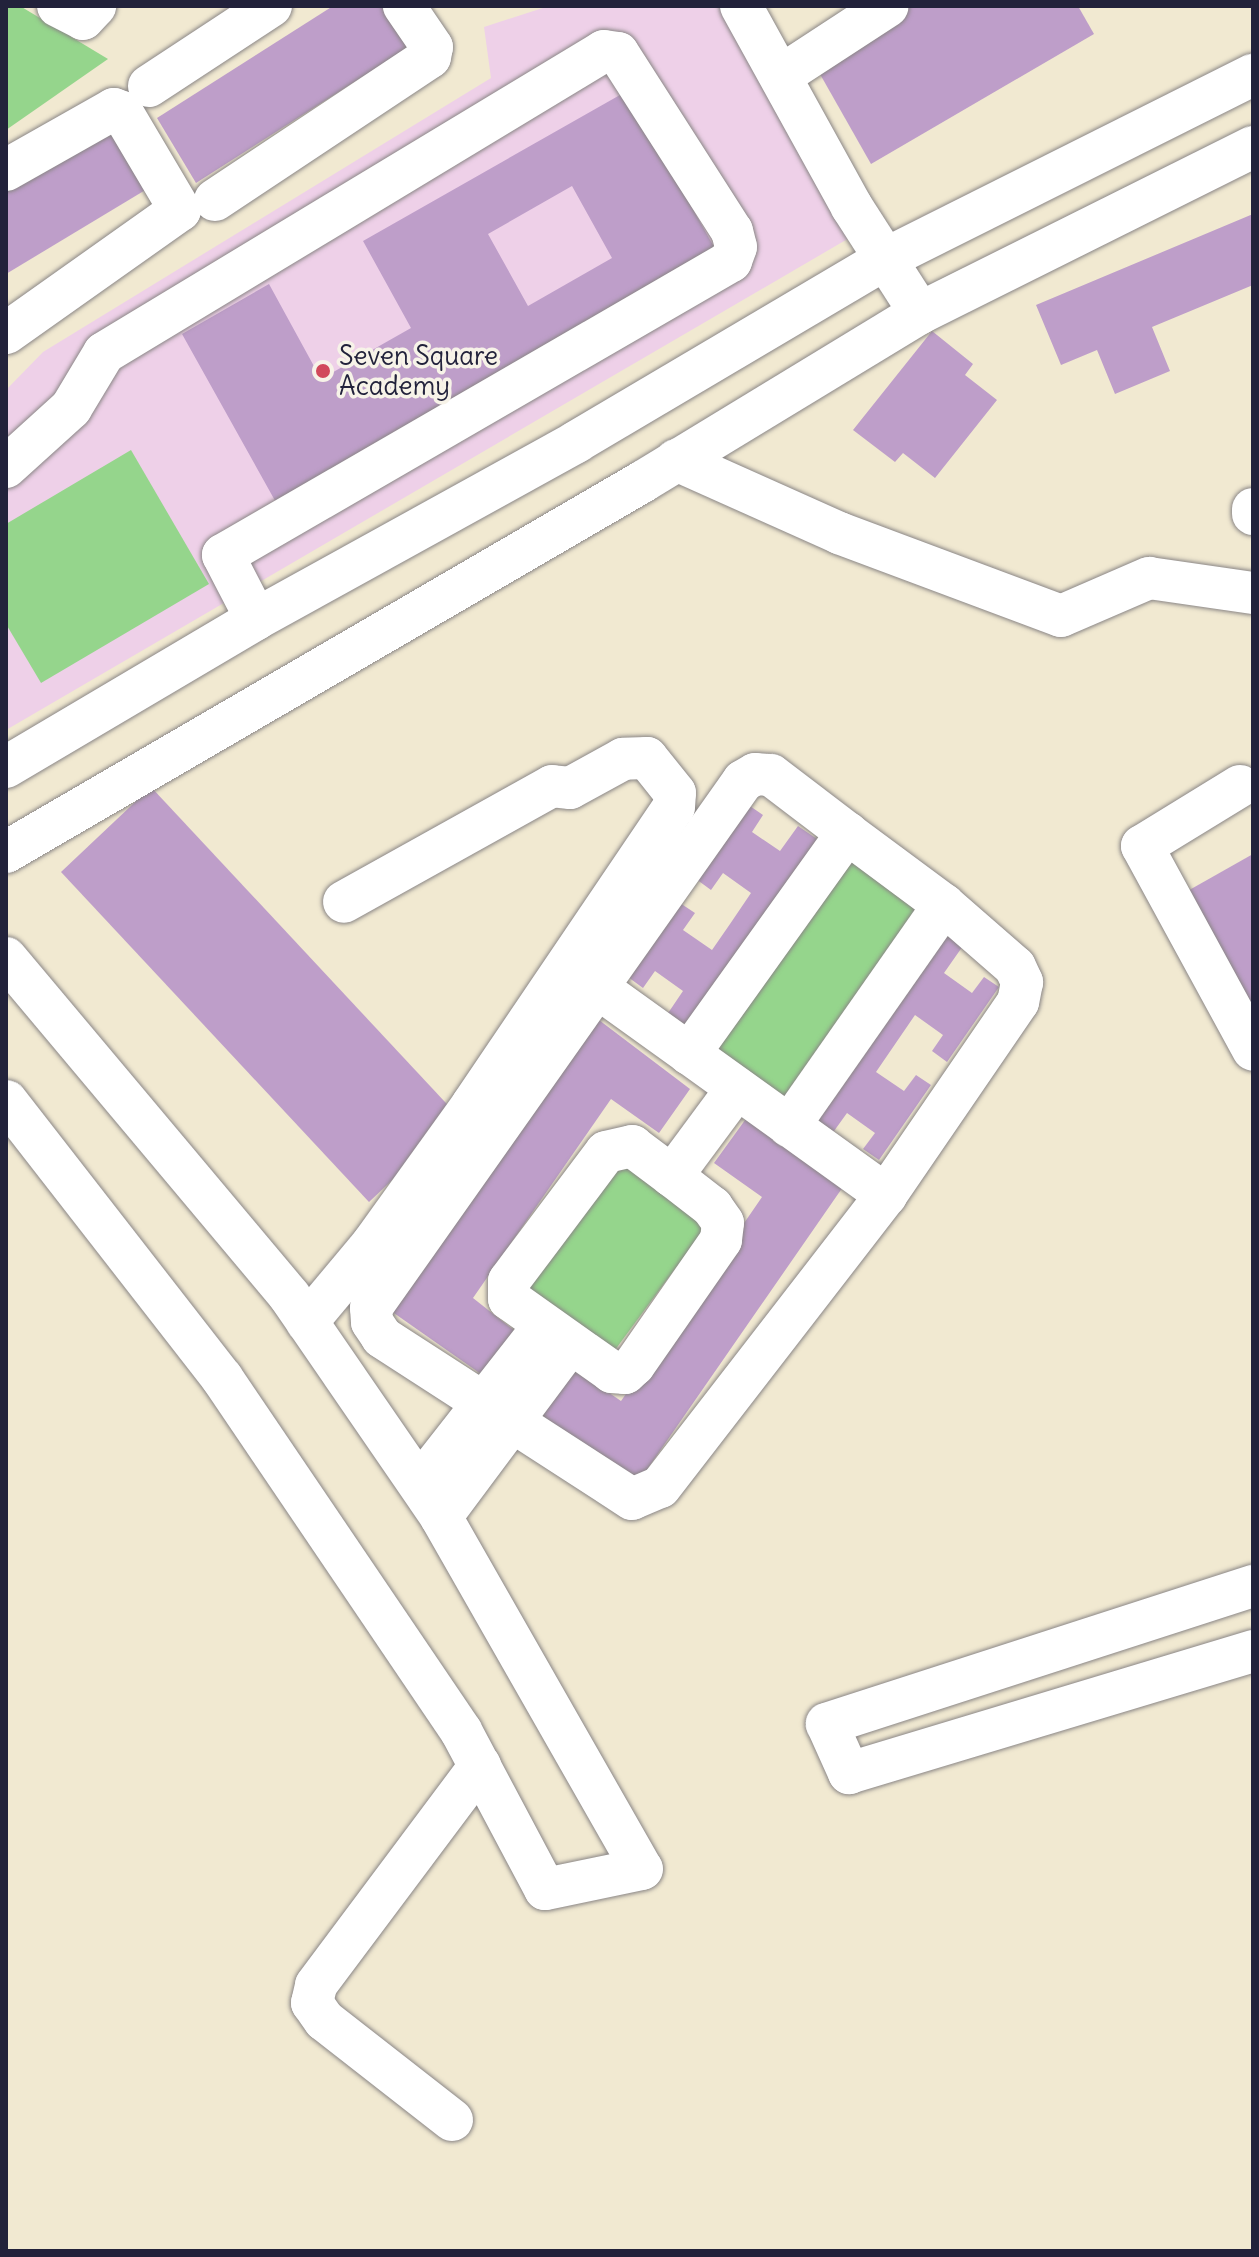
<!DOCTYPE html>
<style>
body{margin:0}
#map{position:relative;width:1259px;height:2257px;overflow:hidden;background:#f1e9d1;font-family:Delius,sans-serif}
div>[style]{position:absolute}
.built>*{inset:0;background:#eed0e8}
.green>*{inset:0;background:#95d58c}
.building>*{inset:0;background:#be9ec9}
.roads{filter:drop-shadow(0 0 2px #8a8686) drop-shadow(0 0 2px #8a8686)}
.minor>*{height:42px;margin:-21px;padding:0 21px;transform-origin:21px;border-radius:21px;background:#fff}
.dots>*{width:22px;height:22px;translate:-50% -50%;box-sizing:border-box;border:4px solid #f7f3e8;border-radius:50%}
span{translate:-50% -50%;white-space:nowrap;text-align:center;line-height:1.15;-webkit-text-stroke:7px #f7f3e8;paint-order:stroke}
.poi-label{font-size:26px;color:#22223b}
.left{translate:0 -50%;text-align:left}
.frame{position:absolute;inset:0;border:8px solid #22223b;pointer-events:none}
</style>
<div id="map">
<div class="built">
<div style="clip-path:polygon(549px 6px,731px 6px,851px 237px,6px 730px,6px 390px,43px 352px,491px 78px,484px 27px)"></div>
</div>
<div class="green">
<div style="clip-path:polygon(6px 6px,20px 6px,108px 59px,6px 130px)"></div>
<div style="clip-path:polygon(131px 450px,209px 584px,41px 683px,6px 624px,6px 524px)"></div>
<div style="clip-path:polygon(846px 858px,916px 910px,787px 1101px,709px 1046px)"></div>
<div style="clip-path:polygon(621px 1151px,712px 1219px,612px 1354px,521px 1291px)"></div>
</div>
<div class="building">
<div style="clip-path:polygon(333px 6px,394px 6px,417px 42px,196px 183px,157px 118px)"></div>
<div style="clip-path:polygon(906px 6px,1078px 6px,1094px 34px,871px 164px,812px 60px)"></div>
<div style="clip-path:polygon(evenodd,627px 91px,719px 256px,278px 506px,182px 334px,269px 284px,321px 379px,411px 328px,363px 241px,627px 91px,572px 186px,612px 258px,528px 306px,488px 234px,572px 186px)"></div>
<div style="clip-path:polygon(118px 117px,157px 183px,6px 274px,6px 185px)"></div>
<div style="clip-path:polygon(1253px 214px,1253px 285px,1152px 327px,1170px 371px,1115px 394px,1097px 350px,1061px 365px,1036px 305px)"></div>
<div style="clip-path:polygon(932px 331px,973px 364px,965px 375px,997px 400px,935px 478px,903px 453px,895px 462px,853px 430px)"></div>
<div style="clip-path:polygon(151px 787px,459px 1117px,369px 1202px,61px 872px)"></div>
<div style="clip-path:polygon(747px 804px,763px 815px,752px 832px,780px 851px,798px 826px,817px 839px,681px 1035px,662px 1022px,683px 991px,655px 971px,643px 988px,628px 977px,680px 903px,695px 913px,683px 930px,712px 950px,730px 924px,751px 893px,723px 873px,711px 890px,696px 879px)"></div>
<div style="clip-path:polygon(1253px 854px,1253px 1020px,1184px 893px)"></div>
<div style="clip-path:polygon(946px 929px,965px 943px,944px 973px,972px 993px,984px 977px,999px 987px,947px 1062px,932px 1051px,943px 1035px,915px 1015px,876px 1072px,904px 1091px,916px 1075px,931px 1085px,879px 1160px,863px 1149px,875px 1133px,847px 1113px,829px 1138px,810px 1124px)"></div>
<div style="clip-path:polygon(595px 1017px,690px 1089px,659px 1133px,611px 1099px,473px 1298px,520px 1335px,488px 1379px,391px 1311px)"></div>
<div style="clip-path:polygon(748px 1116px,845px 1184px,637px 1484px,540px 1415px,573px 1368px,621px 1401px,657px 1350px,762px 1197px,714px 1163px)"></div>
</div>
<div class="roads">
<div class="minor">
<div style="left:58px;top:6px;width:28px;rotate:27deg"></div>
<div style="left:83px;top:19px;width:18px;rotate:-47deg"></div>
<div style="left:741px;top:6px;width:230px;rotate:61.1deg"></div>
<div style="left:852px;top:207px;width:126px;rotate:57.3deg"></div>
<div style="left:782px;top:75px;width:126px;rotate:-33.1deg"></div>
<div style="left:149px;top:86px;width:146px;rotate:-33.3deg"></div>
<div style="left:6px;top:170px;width:124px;rotate:-29.5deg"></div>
<div style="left:114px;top:109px;width:9px;rotate:21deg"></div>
<div style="left:122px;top:112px;width:114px;rotate:59.4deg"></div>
<div style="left:180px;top:210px;width:213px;rotate:144.7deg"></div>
<div style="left:215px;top:200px;width:258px;rotate:-33.6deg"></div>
<div style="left:430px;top:57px;width:10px;rotate:-79deg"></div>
<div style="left:432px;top:47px;width:50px;rotate:-124.3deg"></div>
<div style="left:676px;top:460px;width:179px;rotate:24.1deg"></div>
<div style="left:839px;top:533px;width:237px;rotate:20.5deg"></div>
<div style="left:1061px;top:616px;width:96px;rotate:-23.4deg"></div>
<div style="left:1149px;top:578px;width:105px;rotate:8.2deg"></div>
<div style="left:6px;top:467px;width:88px;rotate:-42.2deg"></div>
<div style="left:71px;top:408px;width:64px;rotate:-59deg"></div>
<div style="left:104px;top:353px;width:584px;rotate:-31.13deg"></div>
<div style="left:604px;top:51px;width:14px;rotate:8deg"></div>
<div style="left:618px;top:53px;width:211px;rotate:57.4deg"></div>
<div style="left:732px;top:231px;width:16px;rotate:76deg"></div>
<div style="left:736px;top:247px;width:15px;rotate:110deg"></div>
<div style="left:731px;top:261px;width:587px;rotate:149.94deg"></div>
<div style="left:223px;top:555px;width:72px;rotate:62.7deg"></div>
<div style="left:1253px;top:509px;width:5px;rotate:90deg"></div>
<div style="left:6px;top:767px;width:291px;rotate:-30.6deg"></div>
<div style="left:256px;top:619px;width:366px;rotate:-28.9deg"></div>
<div style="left:576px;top:442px;width:364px;rotate:-30.6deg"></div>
<div style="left:889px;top:257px;width:407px;rotate:-26.6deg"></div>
<div style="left:1240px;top:786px;width:115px;rotate:148.5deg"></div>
<div style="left:1142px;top:846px;width:232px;rotate:61.4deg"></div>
<div style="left:6px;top:852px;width:736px;rotate:-30.19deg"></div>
<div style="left:642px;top:482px;width:325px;rotate:-31.3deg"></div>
<div style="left:920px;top:313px;width:372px;rotate:-26.5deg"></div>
<div style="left:6px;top:958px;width:442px;rotate:50deg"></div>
<div style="left:290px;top:1297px;width:267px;rotate:55.5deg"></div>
<div style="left:441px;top:1517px;width:405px;rotate:60.3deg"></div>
<div style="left:642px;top:1869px;width:99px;rotate:168.3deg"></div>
<div style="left:545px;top:1889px;width:179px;rotate:-118deg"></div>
<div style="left:461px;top:1731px;width:426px;rotate:-124.1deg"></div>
<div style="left:222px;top:1378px;width:351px;rotate:-127.9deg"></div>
<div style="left:598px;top:988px;width:355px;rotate:35.7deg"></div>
<div style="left:689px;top:1054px;width:272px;rotate:-54.4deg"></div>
<div style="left:847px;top:833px;width:121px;rotate:36.6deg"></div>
<div style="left:944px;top:905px;width:94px;rotate:41.1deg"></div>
<div style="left:1015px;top:967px;width:17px;rotate:65deg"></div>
<div style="left:1022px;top:982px;width:20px;rotate:101deg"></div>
<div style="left:1018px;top:1002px;width:234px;rotate:124.4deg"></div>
<div style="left:886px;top:1195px;width:369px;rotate:127.7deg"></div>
<div style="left:660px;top:1487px;width:30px;rotate:157deg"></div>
<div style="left:632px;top:1499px;width:298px;rotate:-147.1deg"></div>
<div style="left:382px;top:1337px;width:18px;rotate:-124deg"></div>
<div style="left:372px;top:1322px;width:14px;rotate:-94deg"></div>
<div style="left:371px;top:1308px;width:645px;rotate:-54.78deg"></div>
<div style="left:743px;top:781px;width:14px;rotate:-30deg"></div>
<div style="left:755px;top:774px;width:16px;rotate:4deg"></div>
<div style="left:771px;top:775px;width:96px;rotate:37.3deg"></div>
<div style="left:789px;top:1126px;width:270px;rotate:-55deg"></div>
<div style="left:672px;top:1176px;width:51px;rotate:37.8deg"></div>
<div style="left:712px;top:1207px;width:19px;rotate:55deg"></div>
<div style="left:723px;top:1223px;width:17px;rotate:97deg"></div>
<div style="left:721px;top:1240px;width:152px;rotate:124.8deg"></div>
<div style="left:634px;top:1365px;width:12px;rotate:138deg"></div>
<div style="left:625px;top:1373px;width:13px;rotate:-176deg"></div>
<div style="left:612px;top:1372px;width:126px;rotate:-144.7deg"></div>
<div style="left:509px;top:1299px;width:18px;rotate:-90deg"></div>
<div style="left:509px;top:1281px;width:161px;rotate:-53.1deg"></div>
<div style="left:606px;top:1152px;width:27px;rotate:-13deg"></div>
<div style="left:632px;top:1146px;width:50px;rotate:36.9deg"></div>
<div style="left:672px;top:1176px;width:109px;rotate:-53.5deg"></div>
<div style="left:307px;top:1322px;width:103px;rotate:-50.1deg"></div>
<div style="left:373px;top:1243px;width:170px;rotate:-54.3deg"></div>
<div style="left:472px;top:1105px;width:360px;rotate:-55.9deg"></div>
<div style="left:674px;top:807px;width:14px;rotate:-86deg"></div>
<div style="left:675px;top:793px;width:45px;rotate:-128.7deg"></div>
<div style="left:647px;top:758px;width:24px;rotate:178deg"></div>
<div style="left:623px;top:759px;width:60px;rotate:151.3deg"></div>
<div style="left:570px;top:788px;width:18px;rotate:-174deg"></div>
<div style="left:552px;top:786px;width:238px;rotate:150.9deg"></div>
<div style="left:420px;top:1484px;width:201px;rotate:-51.9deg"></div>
<div style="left:441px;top:1517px;width:216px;rotate:-53.3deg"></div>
<div style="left:1253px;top:1586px;width:448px;rotate:162.1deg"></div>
<div style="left:827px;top:1724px;width:54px;rotate:65.8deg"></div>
<div style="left:849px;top:1773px;width:422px;rotate:-16.8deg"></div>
<div style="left:452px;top:2120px;width:162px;rotate:-142deg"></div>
<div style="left:324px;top:2020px;width:21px;rotate:-125deg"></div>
<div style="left:312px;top:2003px;width:18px;rotate:-77deg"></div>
<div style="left:316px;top:1985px;width:274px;rotate:-53.2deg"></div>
</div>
</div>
<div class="dots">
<div style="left:323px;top:371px;background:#d1495b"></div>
</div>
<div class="poi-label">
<span class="left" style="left:339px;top:371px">Seven Square<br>Academy</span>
</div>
<div class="frame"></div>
</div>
